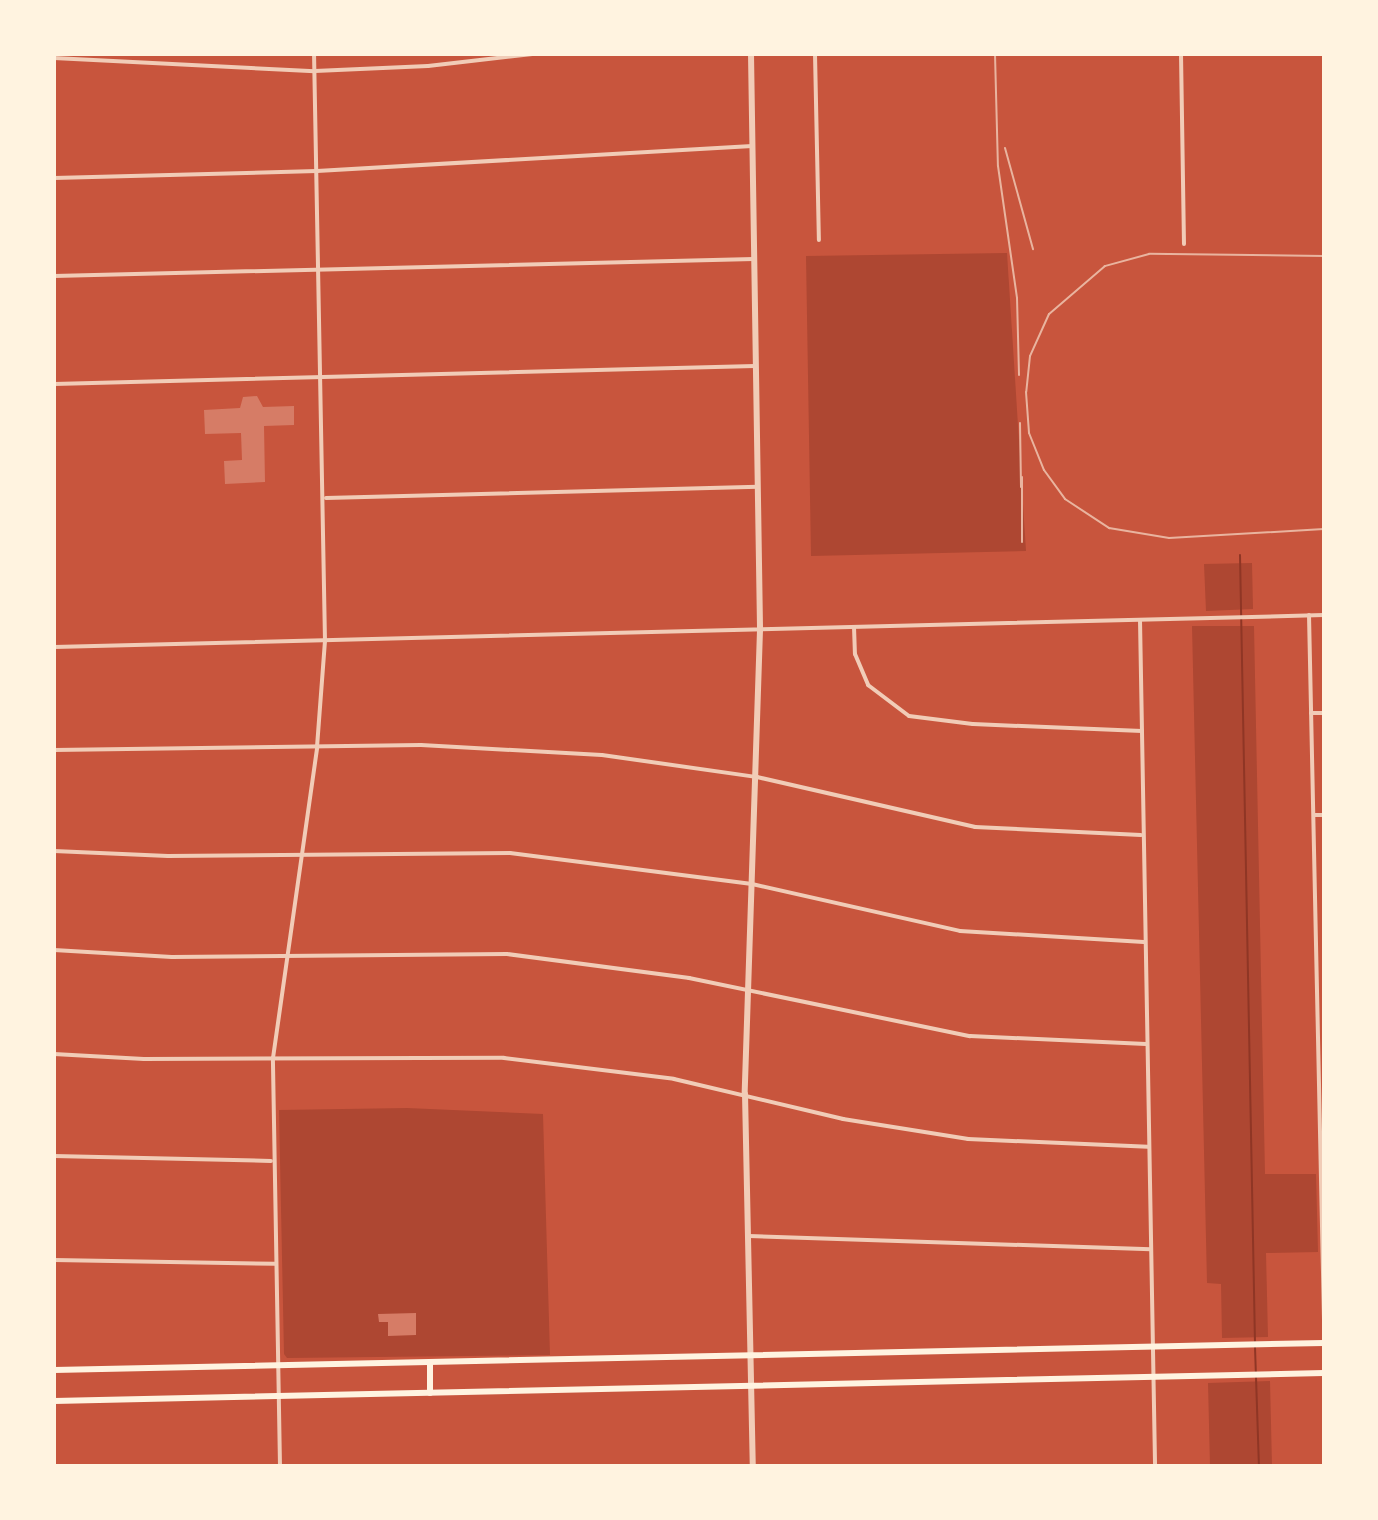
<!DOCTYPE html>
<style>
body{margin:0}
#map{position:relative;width:1378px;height:1520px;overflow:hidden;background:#c8553d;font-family:Roboto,sans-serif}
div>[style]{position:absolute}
.green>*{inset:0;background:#ae4732}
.stream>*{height:2px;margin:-1px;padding:0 1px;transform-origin:1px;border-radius:1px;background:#8f3625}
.building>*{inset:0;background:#d67c66}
.minor>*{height:4px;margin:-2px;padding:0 2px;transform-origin:2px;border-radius:2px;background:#f1ccb7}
.tertiary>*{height:6px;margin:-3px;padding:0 3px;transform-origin:3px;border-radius:3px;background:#f1ccb7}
.secondary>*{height:6px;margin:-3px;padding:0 3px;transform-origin:3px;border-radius:3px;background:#fff3e0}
.rail>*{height:2px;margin:-1px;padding:0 1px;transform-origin:1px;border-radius:1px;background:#e9b49f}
span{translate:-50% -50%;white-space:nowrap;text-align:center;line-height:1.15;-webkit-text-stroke:8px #fff3e0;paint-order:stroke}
.frame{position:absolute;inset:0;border:56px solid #fff3e0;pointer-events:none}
</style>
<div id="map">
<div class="green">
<div style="clip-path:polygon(1007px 253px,1026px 551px,811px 556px,806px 256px)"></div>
<div style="clip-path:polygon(1252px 563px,1253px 609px,1206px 611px,1204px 564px)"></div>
<div style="clip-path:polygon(1192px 626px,1254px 626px,1265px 1174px,1316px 1174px,1318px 1252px,1266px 1253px,1268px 1337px,1222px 1338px,1221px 1284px,1207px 1283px)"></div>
<div style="clip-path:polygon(407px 1108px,543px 1114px,550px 1355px,287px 1358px,284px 1354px,279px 1110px)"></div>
<div style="clip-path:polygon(1270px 1381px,1272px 1466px,1210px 1466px,1208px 1383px)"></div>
</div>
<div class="stream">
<div style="left:1240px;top:555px;width:786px;rotate:88.91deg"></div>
<div style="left:1255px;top:1347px;width:119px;rotate:88.1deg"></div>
</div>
<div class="building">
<div style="clip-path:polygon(257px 396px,263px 407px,294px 406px,294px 425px,264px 426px,265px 482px,225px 484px,224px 461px,242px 460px,241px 433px,205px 434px,204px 410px,240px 408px,243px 397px)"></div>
<div style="clip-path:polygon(416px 1313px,416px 1335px,388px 1336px,388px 1322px,379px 1322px,378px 1314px)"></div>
</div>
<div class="minor">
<div style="left:815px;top:54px;width:186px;rotate:88.8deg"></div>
<div style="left:1181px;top:54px;width:190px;rotate:89.1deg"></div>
<div style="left:54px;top:58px;width:261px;rotate:2.9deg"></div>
<div style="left:315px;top:71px;width:113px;rotate:-2.5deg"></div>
<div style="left:428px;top:66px;width:105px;rotate:-6.6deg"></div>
<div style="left:54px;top:178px;width:263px;rotate:-1.5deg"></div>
<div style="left:317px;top:171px;width:436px;rotate:-3.3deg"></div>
<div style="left:54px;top:276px;width:700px;rotate:-1.39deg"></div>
<div style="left:54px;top:384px;width:701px;rotate:-1.47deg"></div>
<div style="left:326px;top:498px;width:432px;rotate:-1.5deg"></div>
<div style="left:1309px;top:615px;width:705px;rotate:88.78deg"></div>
<div style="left:1140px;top:620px;width:846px;rotate:88.98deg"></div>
<div style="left:854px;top:627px;width:27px;rotate:88deg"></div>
<div style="left:855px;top:654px;width:34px;rotate:67deg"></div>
<div style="left:868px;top:685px;width:51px;rotate:37.1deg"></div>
<div style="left:909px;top:716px;width:64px;rotate:7.1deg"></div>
<div style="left:973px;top:724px;width:169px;rotate:2.4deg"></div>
<div style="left:54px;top:647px;width:1270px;rotate:-1.44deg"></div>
<div style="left:1311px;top:713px;width:13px"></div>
<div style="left:54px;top:750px;width:367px;rotate:-0.8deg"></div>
<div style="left:421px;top:745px;width:181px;rotate:3.2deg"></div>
<div style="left:602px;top:755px;width:157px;rotate:8.1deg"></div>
<div style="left:757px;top:777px;width:224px;rotate:12.9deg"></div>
<div style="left:975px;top:827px;width:166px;rotate:2.8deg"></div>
<div style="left:1315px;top:815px;width:9px"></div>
<div style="left:54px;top:851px;width:114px;rotate:2.5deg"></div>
<div style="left:168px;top:856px;width:342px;rotate:-0.5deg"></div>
<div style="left:510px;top:853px;width:244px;rotate:7.3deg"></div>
<div style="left:752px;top:884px;width:213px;rotate:12.7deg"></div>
<div style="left:960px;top:931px;width:184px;rotate:3.4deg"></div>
<div style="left:54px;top:950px;width:118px;rotate:3.4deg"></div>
<div style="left:172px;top:957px;width:335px;rotate:-0.5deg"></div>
<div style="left:507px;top:954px;width:184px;rotate:7.5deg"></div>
<div style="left:689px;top:978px;width:287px;rotate:11.7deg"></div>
<div style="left:970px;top:1036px;width:176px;rotate:2.6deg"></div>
<div style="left:54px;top:1054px;width:90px;rotate:3.2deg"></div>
<div style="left:144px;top:1059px;width:360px;rotate:-0.2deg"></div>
<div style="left:504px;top:1058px;width:171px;rotate:7deg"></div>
<div style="left:674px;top:1079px;width:174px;rotate:13.3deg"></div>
<div style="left:843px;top:1119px;width:127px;rotate:9.1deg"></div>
<div style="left:968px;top:1139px;width:180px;rotate:2.5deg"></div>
<div style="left:54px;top:1156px;width:217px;rotate:1.3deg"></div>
<div style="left:749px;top:1236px;width:402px;rotate:1.9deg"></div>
<div style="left:54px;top:1260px;width:221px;rotate:1deg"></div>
<div style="left:280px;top:1466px;width:408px;rotate:-91deg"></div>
<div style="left:273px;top:1058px;width:314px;rotate:-81.9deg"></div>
<div style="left:317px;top:747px;width:106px;rotate:-85.7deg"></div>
<div style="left:325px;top:641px;width:587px;rotate:-91.07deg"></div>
</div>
<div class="tertiary">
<div style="left:751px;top:54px;width:576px;rotate:89.1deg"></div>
<div style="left:760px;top:630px;width:464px;rotate:91.9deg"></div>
<div style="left:745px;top:1094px;width:372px;rotate:88.8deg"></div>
</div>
<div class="secondary">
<div style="left:430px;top:1362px;width:31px;rotate:90deg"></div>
<div style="left:54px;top:1370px;width:1270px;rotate:-1.22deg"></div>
<div style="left:54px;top:1401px;width:1270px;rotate:-1.26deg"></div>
</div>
<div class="rail">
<div style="left:995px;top:54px;width:112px;rotate:88.5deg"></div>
<div style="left:998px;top:166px;width:133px;rotate:81.8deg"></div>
<div style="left:1017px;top:298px;width:77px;rotate:88.5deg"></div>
<div style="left:1005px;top:148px;width:105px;rotate:74.5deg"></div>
<div style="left:1324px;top:256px;width:175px;rotate:-179.3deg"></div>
<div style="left:1149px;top:254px;width:46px;rotate:164.7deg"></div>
<div style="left:1105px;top:266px;width:74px;rotate:139.4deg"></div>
<div style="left:1049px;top:314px;width:46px;rotate:114.3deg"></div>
<div style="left:1030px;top:356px;width:36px;rotate:96deg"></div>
<div style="left:1026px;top:392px;width:41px;rotate:85.8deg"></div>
<div style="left:1029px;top:433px;width:40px;rotate:68deg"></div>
<div style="left:1044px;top:470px;width:36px;rotate:54deg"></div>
<div style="left:1065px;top:499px;width:53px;rotate:33.4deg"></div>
<div style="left:1109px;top:528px;width:61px;rotate:9.5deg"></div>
<div style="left:1169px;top:538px;width:155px;rotate:-3.3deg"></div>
<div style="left:1020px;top:423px;width:64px;rotate:89.1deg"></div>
<div style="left:1022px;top:542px;width:65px;rotate:-90deg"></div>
</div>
<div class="frame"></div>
</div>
